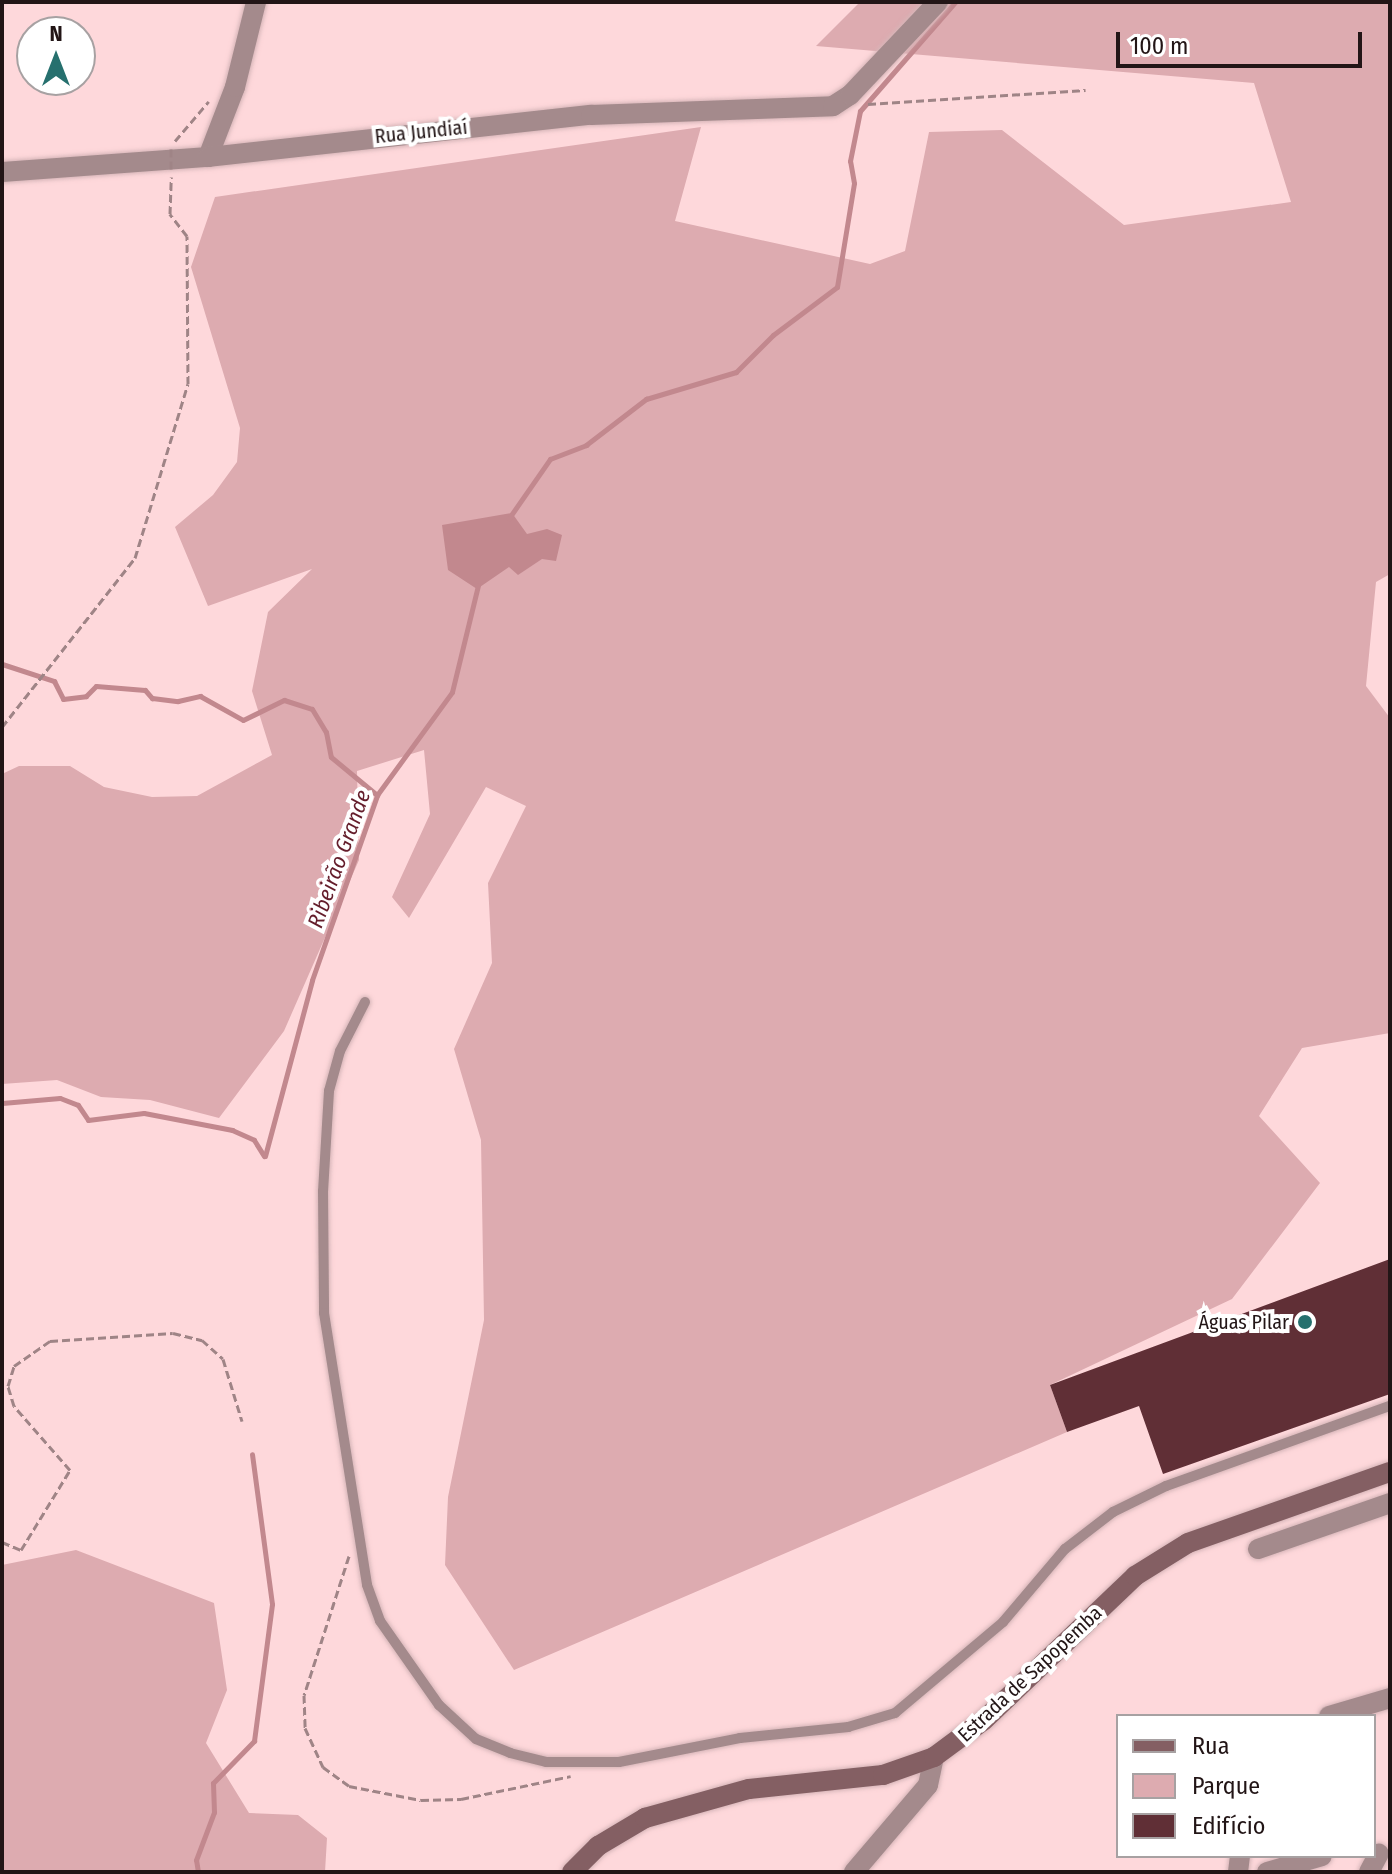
<!DOCTYPE html>
<meta charset="utf-8">
<style>
body{margin:0}
#map{position:relative;width:1392px;height:1874px;overflow:hidden;background:#fed8db;font-family:"Fira Sans Condensed",sans-serif}
div>[style]{position:absolute}
.green>*{inset:0;background:#ddabb0}
.water>*{inset:0;background:#c2888e}
.stream>*{height:5px;margin:-2.5px;padding:0 2.5px;transform-origin:2.5px;border-radius:2.5px;background:#c2888e}
.building>*{inset:0;background:#602f36}
.path>*{height:3px;margin-top:-1.5px;transform-origin:0;background:repeating-linear-gradient(90deg,#9f8486 0 8px,transparent 0 12px)}
.roads{filter:drop-shadow(0 0 2px #d6b5b8) drop-shadow(0 0 2px #d6b5b8)}
.service>*{height:10px;margin:-5px;padding:0 5px;transform-origin:5px;border-radius:5px;background:#a48a8c}
.minor>*{height:20px;margin:-10px;padding:0 10px;transform-origin:10px;border-radius:10px;background:#a48a8c}
.secondary>*{height:20px;margin:-10px;padding:0 10px;transform-origin:10px;border-radius:10px;background:#845f63}
.path-bridge>*{height:3px;margin-top:-1.5px;transform-origin:0;background:repeating-linear-gradient(90deg,#9f8486 0 8px,transparent 0 12px)}
.dots>*{width:22px;height:22px;translate:-50% -50%;box-sizing:border-box;border:4px solid #fff;border-radius:50%}
span{translate:-50% -50%;white-space:nowrap;text-align:center;line-height:1.15;-webkit-text-stroke:8px #fff;paint-order:stroke}
.street-label{font-size:20px;color:#221516}
.poi-label{font-size:20px;color:#221516}
.right{translate:-100% -50%;text-align:right}
.water-label{font-size:22px;color:#641d2b;font-style:italic}
.frame{position:absolute;inset:0;border:4px solid #221516;pointer-events:none}
.legend{position:absolute;left:1116px;top:1714px;width:260px;height:144px;box-sizing:border-box;background:#fff;border:2px solid #a7a1a2;margin:0;padding:10px 14px;list-style:none;font-size:24px;color:#221516}
.legend li{display:flex;align-items:center;gap:16px;height:40px}
.legend b{width:40px;border:2px solid #a7a1a2}
.north{position:absolute;left:16px;top:16px;width:80px;height:80px;box-sizing:border-box;background:#fff;border:2px solid #a7a1a2;border-radius:50%;rotate:0deg;font-size:22px;font-weight:700;line-height:32px;text-align:center;color:#221516}
.north::after{content:'';display:block;margin:auto;width:28px;height:36px;background:#26706e;clip-path:polygon(50% 0,100% 100%,50% 72%,0 100%)}
.scale{position:absolute;left:1116px;top:32px;width:246px;height:36px;box-sizing:border-box;border:4px solid #221516;border-top:0;padding-left:10px;font-size:24px;line-height:28px;white-space:nowrap;color:#221516;-webkit-text-stroke:6px #fff;paint-order:stroke}
</style>
<div id="map">
<div class="green">
<div style="clip-path:polygon(860px 2px,1390px 2px,1390px 574px,1376px 582px,1366px 686px,1390px 718px,1390px 1033px,1302px 1048px,1259px 1116px,1320px 1183px,1232px 1299px,1050px 1385px,1067px 1432px,514px 1670px,445px 1565px,448px 1497px,484px 1320px,481px 1140px,454px 1049px,492px 963px,488px 883px,526px 806px,486px 787px,409px 918px,392px 897px,430px 814px,424px 750px,357px 771px,359px 860px,284px 1031px,219px 1118px,150px 1100px,101px 1097px,57px 1080px,2px 1084px,2px 774px,19px 766px,70px 766px,104px 787px,152px 797px,197px 796px,272px 755px,252px 691px,268px 612px,312px 569px,208px 606px,175px 527px,213px 495px,237px 462px,240px 428px,191px 267px,215px 197px,701px 127px,675px 221px,870px 264px,905px 251px,929px 132px,1002px 130px,1124px 225px,1291px 202px,1254px 83px,816px 46px)"></div>
<div style="clip-path:polygon(76px 1550px,214px 1603px,227px 1690px,206px 1743px,249px 1813px,298px 1815px,327px 1838px,325px 1872px,2px 1872px,2px 1565px)"></div>
</div>
<div class="water">
<div style="clip-path:polygon(512px 513px,527px 534px,547px 529px,562px 535px,556px 561px,542px 559px,518px 575px,509px 567px,477px 589px,448px 570px,442px 525px)"></div>
</div>
<div class="stream">
<div style="left:509px;top:518px;width:72px;rotate:-55.2deg"></div>
<div style="left:550px;top:459px;width:39px;rotate:-21deg"></div>
<div style="left:586px;top:445px;width:76px;rotate:-37.5deg"></div>
<div style="left:646px;top:399px;width:94px;rotate:-16.7deg"></div>
<div style="left:736px;top:372px;width:52px;rotate:-45deg"></div>
<div style="left:773px;top:335px;width:80px;rotate:-36.9deg"></div>
<div style="left:837px;top:287px;width:105px;rotate:-80.7deg"></div>
<div style="left:854px;top:183px;width:22px;rotate:-100deg"></div>
<div style="left:850px;top:161px;width:51px;rotate:-78.7deg"></div>
<div style="left:860px;top:111px;width:145px;rotate:-48.9deg"></div>
<div style="left:2px;top:664px;width:55px;rotate:18.1deg"></div>
<div style="left:54px;top:681px;width:20px;rotate:63deg"></div>
<div style="left:63px;top:699px;width:23px;rotate:-7deg"></div>
<div style="left:86px;top:696px;width:14px;rotate:-45deg"></div>
<div style="left:96px;top:686px;width:49px;rotate:4.7deg"></div>
<div style="left:145px;top:690px;width:11px;rotate:49deg"></div>
<div style="left:152px;top:698px;width:26px;rotate:7deg"></div>
<div style="left:178px;top:701px;width:23px;rotate:-13deg"></div>
<div style="left:200px;top:696px;width:49px;rotate:29.2deg"></div>
<div style="left:243px;top:720px;width:46px;rotate:-26deg"></div>
<div style="left:284px;top:700px;width:29px;rotate:18deg"></div>
<div style="left:312px;top:709px;width:27px;rotate:59deg"></div>
<div style="left:326px;top:732px;width:25px;rotate:79deg"></div>
<div style="left:331px;top:757px;width:60px;rotate:39.6deg"></div>
<div style="left:2px;top:1103px;width:58px;rotate:-4.9deg"></div>
<div style="left:60px;top:1098px;width:19px;rotate:21deg"></div>
<div style="left:78px;top:1105px;width:18px;rotate:56deg"></div>
<div style="left:88px;top:1120px;width:56px;rotate:-7.1deg"></div>
<div style="left:144px;top:1113px;width:90px;rotate:10.9deg"></div>
<div style="left:232px;top:1130px;width:24px;rotate:24deg"></div>
<div style="left:254px;top:1140px;width:19px;rotate:58deg"></div>
<div style="left:265px;top:1156px;width:182px;rotate:-75deg"></div>
<div style="left:312px;top:980px;width:196px;rotate:-70.6deg"></div>
<div style="left:377px;top:795px;width:127px;rotate:-53.9deg"></div>
<div style="left:452px;top:692px;width:110px;rotate:-76.3deg"></div>
<div style="left:198px;top:1872px;width:12px;rotate:-99deg"></div>
<div style="left:196px;top:1860px;width:51px;rotate:-69.4deg"></div>
<div style="left:214px;top:1812px;width:29px;rotate:-92deg"></div>
<div style="left:213px;top:1783px;width:59px;rotate:-45.7deg"></div>
<div style="left:254px;top:1741px;width:138px;rotate:-82.5deg"></div>
<div style="left:272px;top:1604px;width:151px;rotate:-97.6deg"></div>
</div>
<div class="building">
<div style="clip-path:polygon(1390px 1259px,1390px 1394px,1163px 1474px,1139px 1406px,1067px 1432px,1050px 1385px)"></div>
</div>
<div class="path">
<div style="left:868px;top:104px;width:218px;rotate:-3.7deg"></div>
<div style="left:175px;top:141px;width:52px;rotate:-49.6deg"></div>
<div style="left:2px;top:727px;width:215px;rotate:-51.8deg"></div>
<div style="left:135px;top:558px;width:182px;rotate:-73.1deg"></div>
<div style="left:188px;top:384px;width:148px;rotate:-90.4deg"></div>
<div style="left:187px;top:236px;width:28px;rotate:-128deg"></div>
<div style="left:170px;top:214px;width:37px;rotate:-88deg"></div>
<div style="left:2px;top:1542px;width:21px;rotate:23deg"></div>
<div style="left:21px;top:1550px;width:94px;rotate:-58.5deg"></div>
<div style="left:70px;top:1470px;width:85px;rotate:-131.2deg"></div>
<div style="left:14px;top:1406px;width:21px;rotate:-107deg"></div>
<div style="left:8px;top:1386px;width:21px;rotate:-73deg"></div>
<div style="left:14px;top:1366px;width:44px;rotate:-34.8deg"></div>
<div style="left:50px;top:1341px;width:123px;rotate:-3.7deg"></div>
<div style="left:173px;top:1333px;width:30px;rotate:14deg"></div>
<div style="left:202px;top:1340px;width:28px;rotate:42deg"></div>
<div style="left:223px;top:1359px;width:65px;rotate:73deg"></div>
<div style="left:349px;top:1556px;width:146px;rotate:107.9deg"></div>
<div style="left:304px;top:1695px;width:33px;rotate:88deg"></div>
<div style="left:305px;top:1728px;width:43px;rotate:65.2deg"></div>
<div style="left:323px;top:1767px;width:32px;rotate:36deg"></div>
<div style="left:349px;top:1786px;width:73px;rotate:11deg"></div>
<div style="left:421px;top:1800px;width:40px;rotate:-1.4deg"></div>
<div style="left:461px;top:1799px;width:112px;rotate:-11.8deg"></div>
</div>
<div class="roads">
<div class="service">
<div style="left:365px;top:1002px;width:55px;rotate:117deg"></div>
<div style="left:340px;top:1051px;width:41px;rotate:105.4deg"></div>
<div style="left:329px;top:1091px;width:100px;rotate:93.4deg"></div>
<div style="left:323px;top:1191px;width:122px;rotate:89.5deg"></div>
<div style="left:324px;top:1313px;width:275px;rotate:81deg"></div>
<div style="left:367px;top:1585px;width:38px;rotate:70deg"></div>
<div style="left:380px;top:1621px;width:103px;rotate:54.9deg"></div>
<div style="left:439px;top:1705px;width:50px;rotate:42.6deg"></div>
<div style="left:476px;top:1739px;width:37px;rotate:22deg"></div>
<div style="left:510px;top:1753px;width:37px;rotate:14deg"></div>
<div style="left:546px;top:1762px;width:73px"></div>
<div style="left:619px;top:1762px;width:123px;rotate:-11.2deg"></div>
<div style="left:740px;top:1738px;width:109px;rotate:-5.8deg"></div>
<div style="left:848px;top:1727px;width:49px;rotate:-16.6deg"></div>
<div style="left:895px;top:1713px;width:141px;rotate:-40.1deg"></div>
<div style="left:1003px;top:1622px;width:96px;rotate:-49.7deg"></div>
<div style="left:1065px;top:1549px;width:61px;rotate:-37.6deg"></div>
<div style="left:1113px;top:1512px;width:59px;rotate:-26.1deg"></div>
<div style="left:1166px;top:1486px;width:238px;rotate:-19.7deg"></div>
</div>
<div class="minor">
<div style="left:208px;top:157px;width:75px;rotate:-68.9deg"></div>
<div style="left:235px;top:87px;width:88px;rotate:-76.1deg"></div>
<div style="left:2px;top:172px;width:207px;rotate:-4.2deg"></div>
<div style="left:208px;top:157px;width:385px;rotate:-6.3deg"></div>
<div style="left:591px;top:115px;width:242px;rotate:-2.1deg"></div>
<div style="left:833px;top:106px;width:20px;rotate:-33deg"></div>
<div style="left:850px;top:95px;width:128px;rotate:-46.6deg"></div>
<div style="left:1258px;top:1549px;width:140px;rotate:-19.2deg"></div>
<div style="left:1329px;top:1716px;width:64px;rotate:-16.4deg"></div>
<div style="left:854px;top:1872px;width:114px;rotate:-49.6deg"></div>
<div style="left:928px;top:1785px;width:29px;rotate:-78deg"></div>
<div style="left:1238px;top:1872px;width:16px;rotate:-83deg"></div>
<div style="left:1267px;top:1872px;width:57px;rotate:-16.2deg"></div>
<div style="left:1369px;top:1872px;width:21px;rotate:-62deg"></div>
</div>
<div class="secondary">
<div style="left:572px;top:1872px;width:37px;rotate:-45deg"></div>
<div style="left:598px;top:1846px;width:55px;rotate:-30.8deg"></div>
<div style="left:645px;top:1818px;width:108px;rotate:-15.6deg"></div>
<div style="left:749px;top:1789px;width:135px;rotate:-6deg"></div>
<div style="left:883px;top:1775px;width:54px;rotate:-19.4deg"></div>
<div style="left:934px;top:1757px;width:62px;rotate:-36.5deg"></div>
<div style="left:984px;top:1720px;width:209px;rotate:-43.6deg"></div>
<div style="left:1135px;top:1576px;width:62px;rotate:-31.9deg"></div>
<div style="left:1188px;top:1543px;width:214px;rotate:-19.4deg"></div>
</div>
</div>
<div class="path-bridge">
<div style="left:171px;top:169px;width:23px;rotate:-90deg"></div>
</div>
<div class="dots">
<div style="left:1305px;top:1322px;background:#26706e"></div>
</div>
<div class="street-label">
<span style="left:421px;top:132px;rotate:-6deg">Rua Jundiaí</span>
<span style="left:1030px;top:1674px;rotate:-43deg">Estrada de Sapopemba</span>
</div>
<div class="poi-label">
<span class="right" style="left:1289px;top:1322px">Águas Pilar</span>
</div>
<div class="water-label">
<span style="left:339px;top:859px;rotate:-70deg">Ribeirão Grande</span>
</div>
<div class="frame"></div>
<ul class="legend">
<li><b style="height:10px;background:#845f63"></b>Rua</li>
<li><b style="height:22px;background:#ddabb0"></b>Parque</li>
<li><b style="height:22px;background:#602f36"></b>Edifício</li>
</ul>
<div class="north">N</div>
<div class="scale">100 m</div>
</div>
